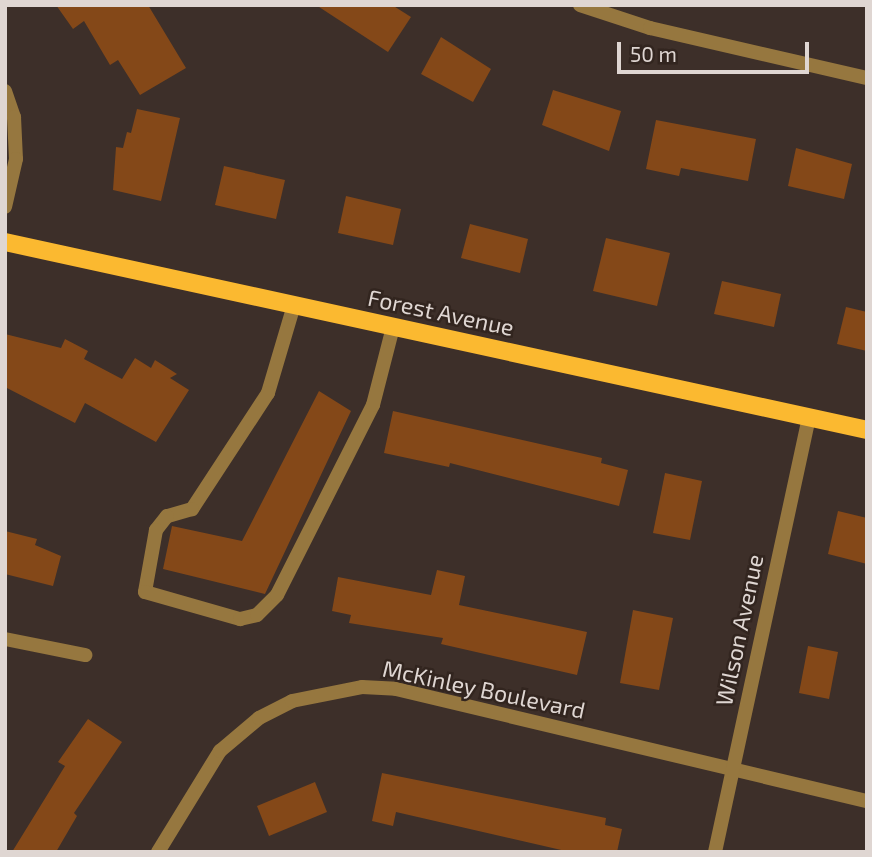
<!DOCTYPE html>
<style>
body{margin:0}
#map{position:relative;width:872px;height:857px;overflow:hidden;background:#3d2f29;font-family:"Exo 2",sans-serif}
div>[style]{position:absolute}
.building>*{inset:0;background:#844818}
.lane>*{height:14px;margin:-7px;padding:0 7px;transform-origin:7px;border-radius:7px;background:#96773f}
.street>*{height:14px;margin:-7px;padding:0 7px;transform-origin:7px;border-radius:7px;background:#96773f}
.primary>*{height:18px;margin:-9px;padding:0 9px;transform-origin:9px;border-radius:9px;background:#fbb930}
span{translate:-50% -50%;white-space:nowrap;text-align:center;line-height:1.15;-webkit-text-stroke:5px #32251f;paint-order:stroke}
.street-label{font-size:23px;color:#dfd6d2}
.frame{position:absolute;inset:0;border:7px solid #dfd6d2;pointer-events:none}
.scale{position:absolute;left:617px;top:42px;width:192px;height:32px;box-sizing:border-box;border:4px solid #dfd6d2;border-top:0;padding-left:9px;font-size:21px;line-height:24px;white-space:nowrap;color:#dfd6d2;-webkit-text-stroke:5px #32251f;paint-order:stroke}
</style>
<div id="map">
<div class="building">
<div style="clip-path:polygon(56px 5px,148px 5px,186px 68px,140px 95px,118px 60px,110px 65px,84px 21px,73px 29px)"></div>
<div style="clip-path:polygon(316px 5px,392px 5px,411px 17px,388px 52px)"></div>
<div style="clip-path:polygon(441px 37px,491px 69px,473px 102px,421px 74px)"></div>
<div style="clip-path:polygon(553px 90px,621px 111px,609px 151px,542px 125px)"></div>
<div style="clip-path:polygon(137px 109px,180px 118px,161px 201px,113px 190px,116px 147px,123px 148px,127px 132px,131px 133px)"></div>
<div style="clip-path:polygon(656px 120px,756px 139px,748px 181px,681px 168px,679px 176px,646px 169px)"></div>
<div style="clip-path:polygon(796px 148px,852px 164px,844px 199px,788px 186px)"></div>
<div style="clip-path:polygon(224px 166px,285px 180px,276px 219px,215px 205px)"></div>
<div style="clip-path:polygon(346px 196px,401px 209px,393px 245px,338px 233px)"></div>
<div style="clip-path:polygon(470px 224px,528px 239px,520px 273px,461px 258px)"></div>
<div style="clip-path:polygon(606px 238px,670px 253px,657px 306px,593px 291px)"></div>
<div style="clip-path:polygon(722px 281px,781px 294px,774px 327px,714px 314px)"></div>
<div style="clip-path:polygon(846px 307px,867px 312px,867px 351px,837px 344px)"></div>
<div style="clip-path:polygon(5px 334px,61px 348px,65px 339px,88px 351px,84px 359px,122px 379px,135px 358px,151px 368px,155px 360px,177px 374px,170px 378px,189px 390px,156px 442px,85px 403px,75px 423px,5px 387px)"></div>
<div style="clip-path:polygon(319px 391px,351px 411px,265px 594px,163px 569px,172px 526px,242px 541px)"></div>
<div style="clip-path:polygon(393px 411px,602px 458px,601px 463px,628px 470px,619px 506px,450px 463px,449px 467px,384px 453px)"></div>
<div style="clip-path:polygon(665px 473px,702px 481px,690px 540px,653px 533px)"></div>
<div style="clip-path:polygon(838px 511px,867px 518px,867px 564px,828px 554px)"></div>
<div style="clip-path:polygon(5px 531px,37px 539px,35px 545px,61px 556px,53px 586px,5px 574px)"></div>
<div style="clip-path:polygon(437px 570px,465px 576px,459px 605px,587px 632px,577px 675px,441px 644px,443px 638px,349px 623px,351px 615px,332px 611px,338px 577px,431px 595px)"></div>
<div style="clip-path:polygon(633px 610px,673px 618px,659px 690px,620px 683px)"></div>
<div style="clip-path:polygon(808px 646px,838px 652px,829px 699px,799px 693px)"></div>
<div style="clip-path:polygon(88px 719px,122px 742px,74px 813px,77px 816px,56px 852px,12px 852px,65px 766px,58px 762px)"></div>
<div style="clip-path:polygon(382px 773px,606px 818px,605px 825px,622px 829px,617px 852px,570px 852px,396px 812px,393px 826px,372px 821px)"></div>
<div style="clip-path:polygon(315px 782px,327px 812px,269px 836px,257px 806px)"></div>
</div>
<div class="lane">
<div style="left:294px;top:305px;width:92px;rotate:106.5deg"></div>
<div style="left:268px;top:393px;width:139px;rotate:123.2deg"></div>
<div style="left:192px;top:509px;width:26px;rotate:164deg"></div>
<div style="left:167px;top:516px;width:18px;rotate:128deg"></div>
<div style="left:156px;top:530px;width:63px;rotate:100.1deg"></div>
<div style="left:145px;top:592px;width:99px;rotate:15.9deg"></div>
<div style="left:240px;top:619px;width:17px;rotate:-13deg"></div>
<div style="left:257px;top:615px;width:28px;rotate:-45deg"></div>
<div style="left:277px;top:595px;width:213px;rotate:-63.2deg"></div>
<div style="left:373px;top:405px;width:81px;rotate:-75.6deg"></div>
</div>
<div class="street">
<div style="left:580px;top:5px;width:74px;rotate:18.2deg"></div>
<div style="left:650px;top:28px;width:223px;rotate:13deg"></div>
<div style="left:5px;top:91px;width:28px;rotate:71deg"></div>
<div style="left:14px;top:117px;width:42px;rotate:87.3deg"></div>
<div style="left:16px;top:159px;width:49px;rotate:102.9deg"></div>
<div style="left:5px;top:639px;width:82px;rotate:11.3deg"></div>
<div style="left:158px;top:852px;width:119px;rotate:-58.5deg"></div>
<div style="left:220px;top:751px;width:51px;rotate:-40.2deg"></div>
<div style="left:259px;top:718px;width:37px;rotate:-27deg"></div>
<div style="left:292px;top:701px;width:71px;rotate:-11.3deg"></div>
<div style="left:362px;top:687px;width:34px;rotate:3deg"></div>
<div style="left:396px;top:689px;width:484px;rotate:13.4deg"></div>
<div style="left:715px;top:852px;width:444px;rotate:-77.8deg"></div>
</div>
<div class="primary">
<div style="left:5px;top:242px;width:882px;rotate:12.3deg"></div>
</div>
<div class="street-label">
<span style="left:441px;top:312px;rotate:12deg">Forest Avenue</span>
<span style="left:739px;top:630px;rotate:-78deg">Wilson Avenue</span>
<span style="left:484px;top:689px;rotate:12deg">McKinley Boulevard</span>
</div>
<div class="frame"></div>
<div class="scale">50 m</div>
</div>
